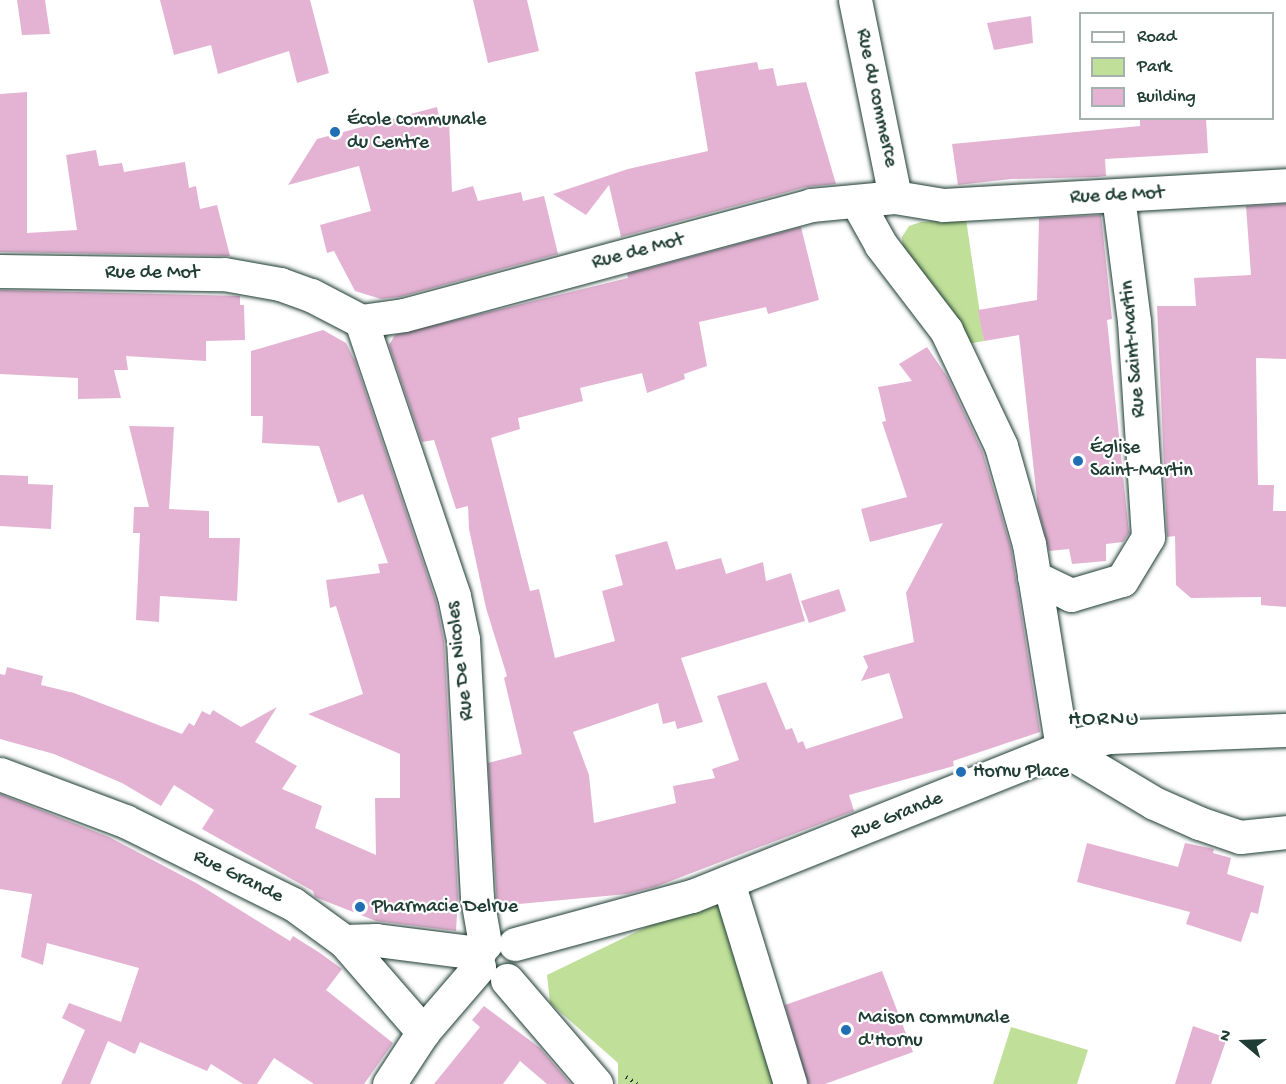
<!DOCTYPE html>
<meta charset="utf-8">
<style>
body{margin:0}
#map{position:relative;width:1286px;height:1084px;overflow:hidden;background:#fff;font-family:"Gochi Hand",sans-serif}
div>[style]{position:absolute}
.green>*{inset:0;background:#c0e099}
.building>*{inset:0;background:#e4b3d3}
.path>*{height:4px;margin-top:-2px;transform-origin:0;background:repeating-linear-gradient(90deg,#1f3d34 0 1.5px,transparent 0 6px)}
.roads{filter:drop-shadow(0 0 2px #1f3d34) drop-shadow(0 0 2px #1f3d34)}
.minor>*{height:33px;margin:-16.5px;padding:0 16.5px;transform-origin:16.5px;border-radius:16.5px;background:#fff}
.dots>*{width:16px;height:16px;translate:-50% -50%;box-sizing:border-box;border:3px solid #fff;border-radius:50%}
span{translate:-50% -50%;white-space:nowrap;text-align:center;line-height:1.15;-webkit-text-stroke:4.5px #fff;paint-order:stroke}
.street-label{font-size:20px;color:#1f3d34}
.poi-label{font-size:20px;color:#1f3d34}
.left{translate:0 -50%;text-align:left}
.quarter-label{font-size:22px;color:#1f3d34;letter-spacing:1.5px}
.legend{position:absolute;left:1079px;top:12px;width:195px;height:108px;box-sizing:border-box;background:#fff;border:2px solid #a5b1ae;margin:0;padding:8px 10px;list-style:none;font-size:18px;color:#1f3d34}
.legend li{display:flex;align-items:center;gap:12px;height:30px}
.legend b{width:30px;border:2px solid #a5b1ae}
.north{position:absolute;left:1214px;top:1012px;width:60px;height:60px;-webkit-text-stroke:4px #fff;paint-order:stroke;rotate:289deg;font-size:16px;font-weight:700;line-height:24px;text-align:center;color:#1f3d34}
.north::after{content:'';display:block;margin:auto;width:21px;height:27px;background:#1f3d34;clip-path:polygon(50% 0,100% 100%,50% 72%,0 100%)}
</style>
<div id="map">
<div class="green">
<div style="clip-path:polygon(966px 219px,984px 341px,967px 344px,903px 251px,902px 237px,909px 226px,921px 222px)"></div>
<div style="clip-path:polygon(721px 891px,779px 1084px,618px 1084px,618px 1063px,550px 1003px,547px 975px)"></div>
<div style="clip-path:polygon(1011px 1027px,1088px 1050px,1077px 1084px,993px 1084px)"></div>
</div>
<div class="building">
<div style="clip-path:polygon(17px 0,45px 0,50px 34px,22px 35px)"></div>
<div style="clip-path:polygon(160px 0,310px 0,329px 73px,297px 83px,289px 51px,218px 74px,211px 45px,174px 55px)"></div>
<div style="clip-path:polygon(473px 0,527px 0,539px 51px,488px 63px)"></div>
<div style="clip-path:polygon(1031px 16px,1033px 43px,994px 50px,987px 23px)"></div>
<div style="clip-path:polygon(757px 62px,759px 70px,773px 68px,777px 86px,806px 82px,836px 184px,806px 187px,621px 237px,609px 185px,586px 215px,553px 194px,628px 169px,708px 151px,695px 72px)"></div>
<div style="clip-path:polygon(27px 92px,27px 233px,77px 230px,66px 155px,96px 150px,99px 166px,122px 163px,124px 172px,185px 162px,189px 188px,196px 186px,200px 209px,217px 205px,230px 256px,0 252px,0 94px)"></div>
<div style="clip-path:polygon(437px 107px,440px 121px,449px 119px,452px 192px,473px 186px,478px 201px,521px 192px,523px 201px,544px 196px,558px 254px,400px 297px,381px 299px,355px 291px,334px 251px,327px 253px,320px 225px,371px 211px,359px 166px,288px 185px,317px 139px)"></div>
<div style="clip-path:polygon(1140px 118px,1206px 118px,1208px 153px,1105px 159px,1106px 176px,1097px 177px,1011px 179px,958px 185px,952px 144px,1140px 126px)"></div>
<div style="clip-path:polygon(1286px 204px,1286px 359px,1256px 358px,1258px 485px,1274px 485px,1273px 511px,1286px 511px,1286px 607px,1261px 605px,1261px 597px,1191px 598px,1176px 585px,1175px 536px,1167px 537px,1157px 306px,1196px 306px,1194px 278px,1251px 275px,1246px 206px)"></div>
<div style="clip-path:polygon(1101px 215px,1112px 319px,1107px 320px,1129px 533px,1123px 542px,1106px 544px,1106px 561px,1072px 564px,1069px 549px,1049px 551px,1038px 508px,1019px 335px,984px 341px,978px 310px,1037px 300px,1039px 218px)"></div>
<div style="clip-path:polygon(801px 227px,819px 300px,768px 314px,766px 307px,699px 322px,707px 366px,684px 374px,685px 379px,647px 393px,642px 373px,580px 388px,583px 401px,518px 418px,520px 429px,491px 438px,530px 591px,539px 589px,555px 658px,615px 641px,602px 591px,623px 585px,615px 555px,667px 541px,676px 570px,721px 558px,726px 574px,763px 562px,766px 581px,791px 573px,805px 621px,681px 658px,703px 722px,677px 729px,675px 721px,663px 724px,658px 703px,573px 732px,589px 775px,594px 823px,676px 803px,673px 786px,715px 778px,712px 769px,739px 760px,717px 696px,766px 682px,786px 730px,792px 728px,798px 743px,803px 741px,806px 749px,903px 718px,889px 673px,861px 681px,868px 667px,863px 656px,914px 642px,906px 593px,943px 523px,870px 542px,861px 509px,907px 497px,882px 422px,886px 421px,878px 387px,912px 381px,899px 364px,927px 347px,948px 378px,983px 453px,1011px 548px,1040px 732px,953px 761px,954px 766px,849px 795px,854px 811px,655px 887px,627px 894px,497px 906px,488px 763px,522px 754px,504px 678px,507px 676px,486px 608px,469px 529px,468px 506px,456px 509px,434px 440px,422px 442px,389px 345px,395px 335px,628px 278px,627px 274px)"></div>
<div style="clip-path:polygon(0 290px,240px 296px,240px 305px,244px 305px,245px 340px,206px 341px,206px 361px,126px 356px,128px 370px,114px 370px,121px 398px,78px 399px,78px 378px,0 374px)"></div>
<div style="clip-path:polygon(323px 330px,346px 343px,355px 361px,436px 601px,444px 641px,458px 897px,456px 931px,376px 921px,315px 897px,313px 891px,202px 829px,214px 810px,174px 785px,161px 806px,122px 783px,54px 754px,0 739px,0 674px,5px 675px,7px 667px,43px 676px,41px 685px,74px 693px,182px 734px,189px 723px,194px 726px,202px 711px,210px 715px,213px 710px,241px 727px,277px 707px,255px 742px,297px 766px,282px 789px,322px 806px,315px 828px,376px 855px,375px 798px,400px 798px,400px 754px,308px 714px,363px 694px,336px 606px,330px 608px,326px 580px,380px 573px,378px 564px,388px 563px,363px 494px,338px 503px,319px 446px,262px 443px,263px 416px,251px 416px,251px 351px)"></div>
<div style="clip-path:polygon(129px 426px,174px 427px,169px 509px,209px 511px,209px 538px,240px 538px,237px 601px,160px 596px,159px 622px,136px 620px,140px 533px,133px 533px,134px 507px,149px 507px)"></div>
<div style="clip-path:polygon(0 475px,28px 476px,28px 484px,53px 485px,51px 529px,0 526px)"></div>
<div style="clip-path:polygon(839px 589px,846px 611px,809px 623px,801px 601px)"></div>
<div style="clip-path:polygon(0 794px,109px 837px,198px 884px,290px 941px,293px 936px,320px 953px,342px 969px,326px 990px,393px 1043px,364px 1084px,314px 1084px,274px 1058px,257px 1084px,243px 1084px,211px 1064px,207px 1071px,140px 1042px,135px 1054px,108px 1041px,90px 1084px,61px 1084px,85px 1030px,62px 1018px,69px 1003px,121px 1022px,139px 968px,47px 943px,43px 965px,21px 957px,32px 894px,0 889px)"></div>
<div style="clip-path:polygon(1087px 843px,1178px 867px,1185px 843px,1214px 849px,1213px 853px,1231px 858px,1227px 874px,1264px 886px,1258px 914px,1251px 912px,1241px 942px,1186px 924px,1190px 912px,1077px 882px)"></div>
<div style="clip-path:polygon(882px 971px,913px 1052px,825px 1084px,808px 1084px,785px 1005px)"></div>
<div style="clip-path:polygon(484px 1006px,540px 1048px,571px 1084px,547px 1084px,520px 1061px,503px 1084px,434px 1084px,480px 1027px,472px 1020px)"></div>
<div style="clip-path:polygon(1193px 1026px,1227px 1038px,1211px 1084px,1175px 1084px)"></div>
</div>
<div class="path">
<div style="left:626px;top:1077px;width:13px;rotate:32deg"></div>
</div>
<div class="roads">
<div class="minor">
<div style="left:855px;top:0;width:201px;rotate:78.5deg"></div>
<div style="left:857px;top:202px;width:49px;rotate:60.8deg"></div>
<div style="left:881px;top:245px;width:107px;rotate:52.6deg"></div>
<div style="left:946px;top:330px;width:128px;rotate:64.6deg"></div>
<div style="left:1001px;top:446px;width:102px;rotate:74.1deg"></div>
<div style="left:1029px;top:544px;width:207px;rotate:80.8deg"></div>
<div style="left:0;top:271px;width:224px;rotate:0.8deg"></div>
<div style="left:224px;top:274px;width:57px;rotate:10.1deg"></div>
<div style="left:280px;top:284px;width:33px;rotate:20deg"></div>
<div style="left:311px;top:295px;width:56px;rotate:27.5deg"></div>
<div style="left:361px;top:321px;width:43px;rotate:-7.9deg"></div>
<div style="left:404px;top:315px;width:422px;rotate:-15.1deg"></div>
<div style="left:811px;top:205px;width:84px;rotate:-5.4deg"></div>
<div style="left:895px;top:197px;width:49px;rotate:9.5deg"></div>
<div style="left:943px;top:205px;width:344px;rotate:-3.3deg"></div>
<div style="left:361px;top:321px;width:290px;rotate:71.3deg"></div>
<div style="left:454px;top:596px;width:44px;rotate:78.2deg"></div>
<div style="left:463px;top:639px;width:259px;rotate:86.9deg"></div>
<div style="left:477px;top:898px;width:47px;rotate:80.1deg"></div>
<div style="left:1034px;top:577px;width:41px;rotate:25.9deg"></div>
<div style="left:1071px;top:595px;width:53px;rotate:-16.4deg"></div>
<div style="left:1122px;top:580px;width:50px;rotate:-58.8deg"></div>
<div style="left:1148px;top:537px;width:216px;rotate:-93.7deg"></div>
<div style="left:1134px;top:321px;width:126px;rotate:-97.3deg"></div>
<div style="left:1062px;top:748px;width:107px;rotate:30.9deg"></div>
<div style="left:1154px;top:803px;width:49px;rotate:24deg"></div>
<div style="left:1199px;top:823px;width:43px;rotate:18.9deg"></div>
<div style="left:1240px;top:837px;width:46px;rotate:-6.2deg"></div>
<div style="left:0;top:774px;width:134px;rotate:20.6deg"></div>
<div style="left:125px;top:821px;width:187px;rotate:26.3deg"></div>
<div style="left:293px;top:904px;width:63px;rotate:36deg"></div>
<div style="left:344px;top:941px;width:32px;rotate:-2deg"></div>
<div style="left:376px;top:940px;width:104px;rotate:7.2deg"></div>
<div style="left:728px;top:882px;width:211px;rotate:72.9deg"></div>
<div style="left:344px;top:941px;width:121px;rotate:49deg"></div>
<div style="left:515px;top:944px;width:183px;rotate:-15.2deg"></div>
<div style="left:692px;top:896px;width:399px;rotate:-21.8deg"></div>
<div style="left:1062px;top:748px;width:48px;rotate:-13.2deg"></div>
<div style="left:1109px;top:737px;width:177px;rotate:-2.3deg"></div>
<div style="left:507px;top:980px;width:137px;rotate:49.4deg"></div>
<div style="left:389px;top:1084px;width:62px;rotate:-56.8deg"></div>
<div style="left:423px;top:1032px;width:86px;rotate:-49.3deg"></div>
</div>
</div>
<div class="dots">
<div style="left:335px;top:132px;background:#1f6fb2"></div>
<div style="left:1078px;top:461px;background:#1f6fb2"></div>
<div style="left:961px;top:772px;background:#1f6fb2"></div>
<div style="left:360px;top:907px;background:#1f6fb2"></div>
<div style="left:846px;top:1030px;background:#1f6fb2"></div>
</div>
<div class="street-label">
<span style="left:876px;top:98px;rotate:78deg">Rue du commerce</span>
<span style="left:1117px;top:196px;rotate:-3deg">Rue de Mot</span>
<span style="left:638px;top:252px;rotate:-15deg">Rue de Mot</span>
<span style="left:152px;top:273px">Rue de Mot</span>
<span style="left:1134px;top:349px;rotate:-95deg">Rue Saint-Martin</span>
<span style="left:461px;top:661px;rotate:-97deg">Rue De Nicoles</span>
<span style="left:897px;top:816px;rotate:-22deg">Rue Grande</span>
<span style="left:238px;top:877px;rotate:26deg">Rue Grande</span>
</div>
<div class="poi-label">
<span class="left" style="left:347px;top:132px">École communale<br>du Centre</span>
<span class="left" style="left:1090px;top:460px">Église<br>Saint-Martin</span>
<span class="left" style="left:973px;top:772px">Hornu Place</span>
<span class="left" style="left:372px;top:907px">Pharmacie Delrue</span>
<span class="left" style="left:858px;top:1030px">Maison communale<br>d'Hornu</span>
</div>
<div class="quarter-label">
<span style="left:1104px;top:721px">HORNU</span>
</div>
<ul class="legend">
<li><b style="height:8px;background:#fff"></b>Road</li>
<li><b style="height:16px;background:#c0e099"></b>Park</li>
<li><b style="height:16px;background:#e4b3d3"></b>Building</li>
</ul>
<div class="north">N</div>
</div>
